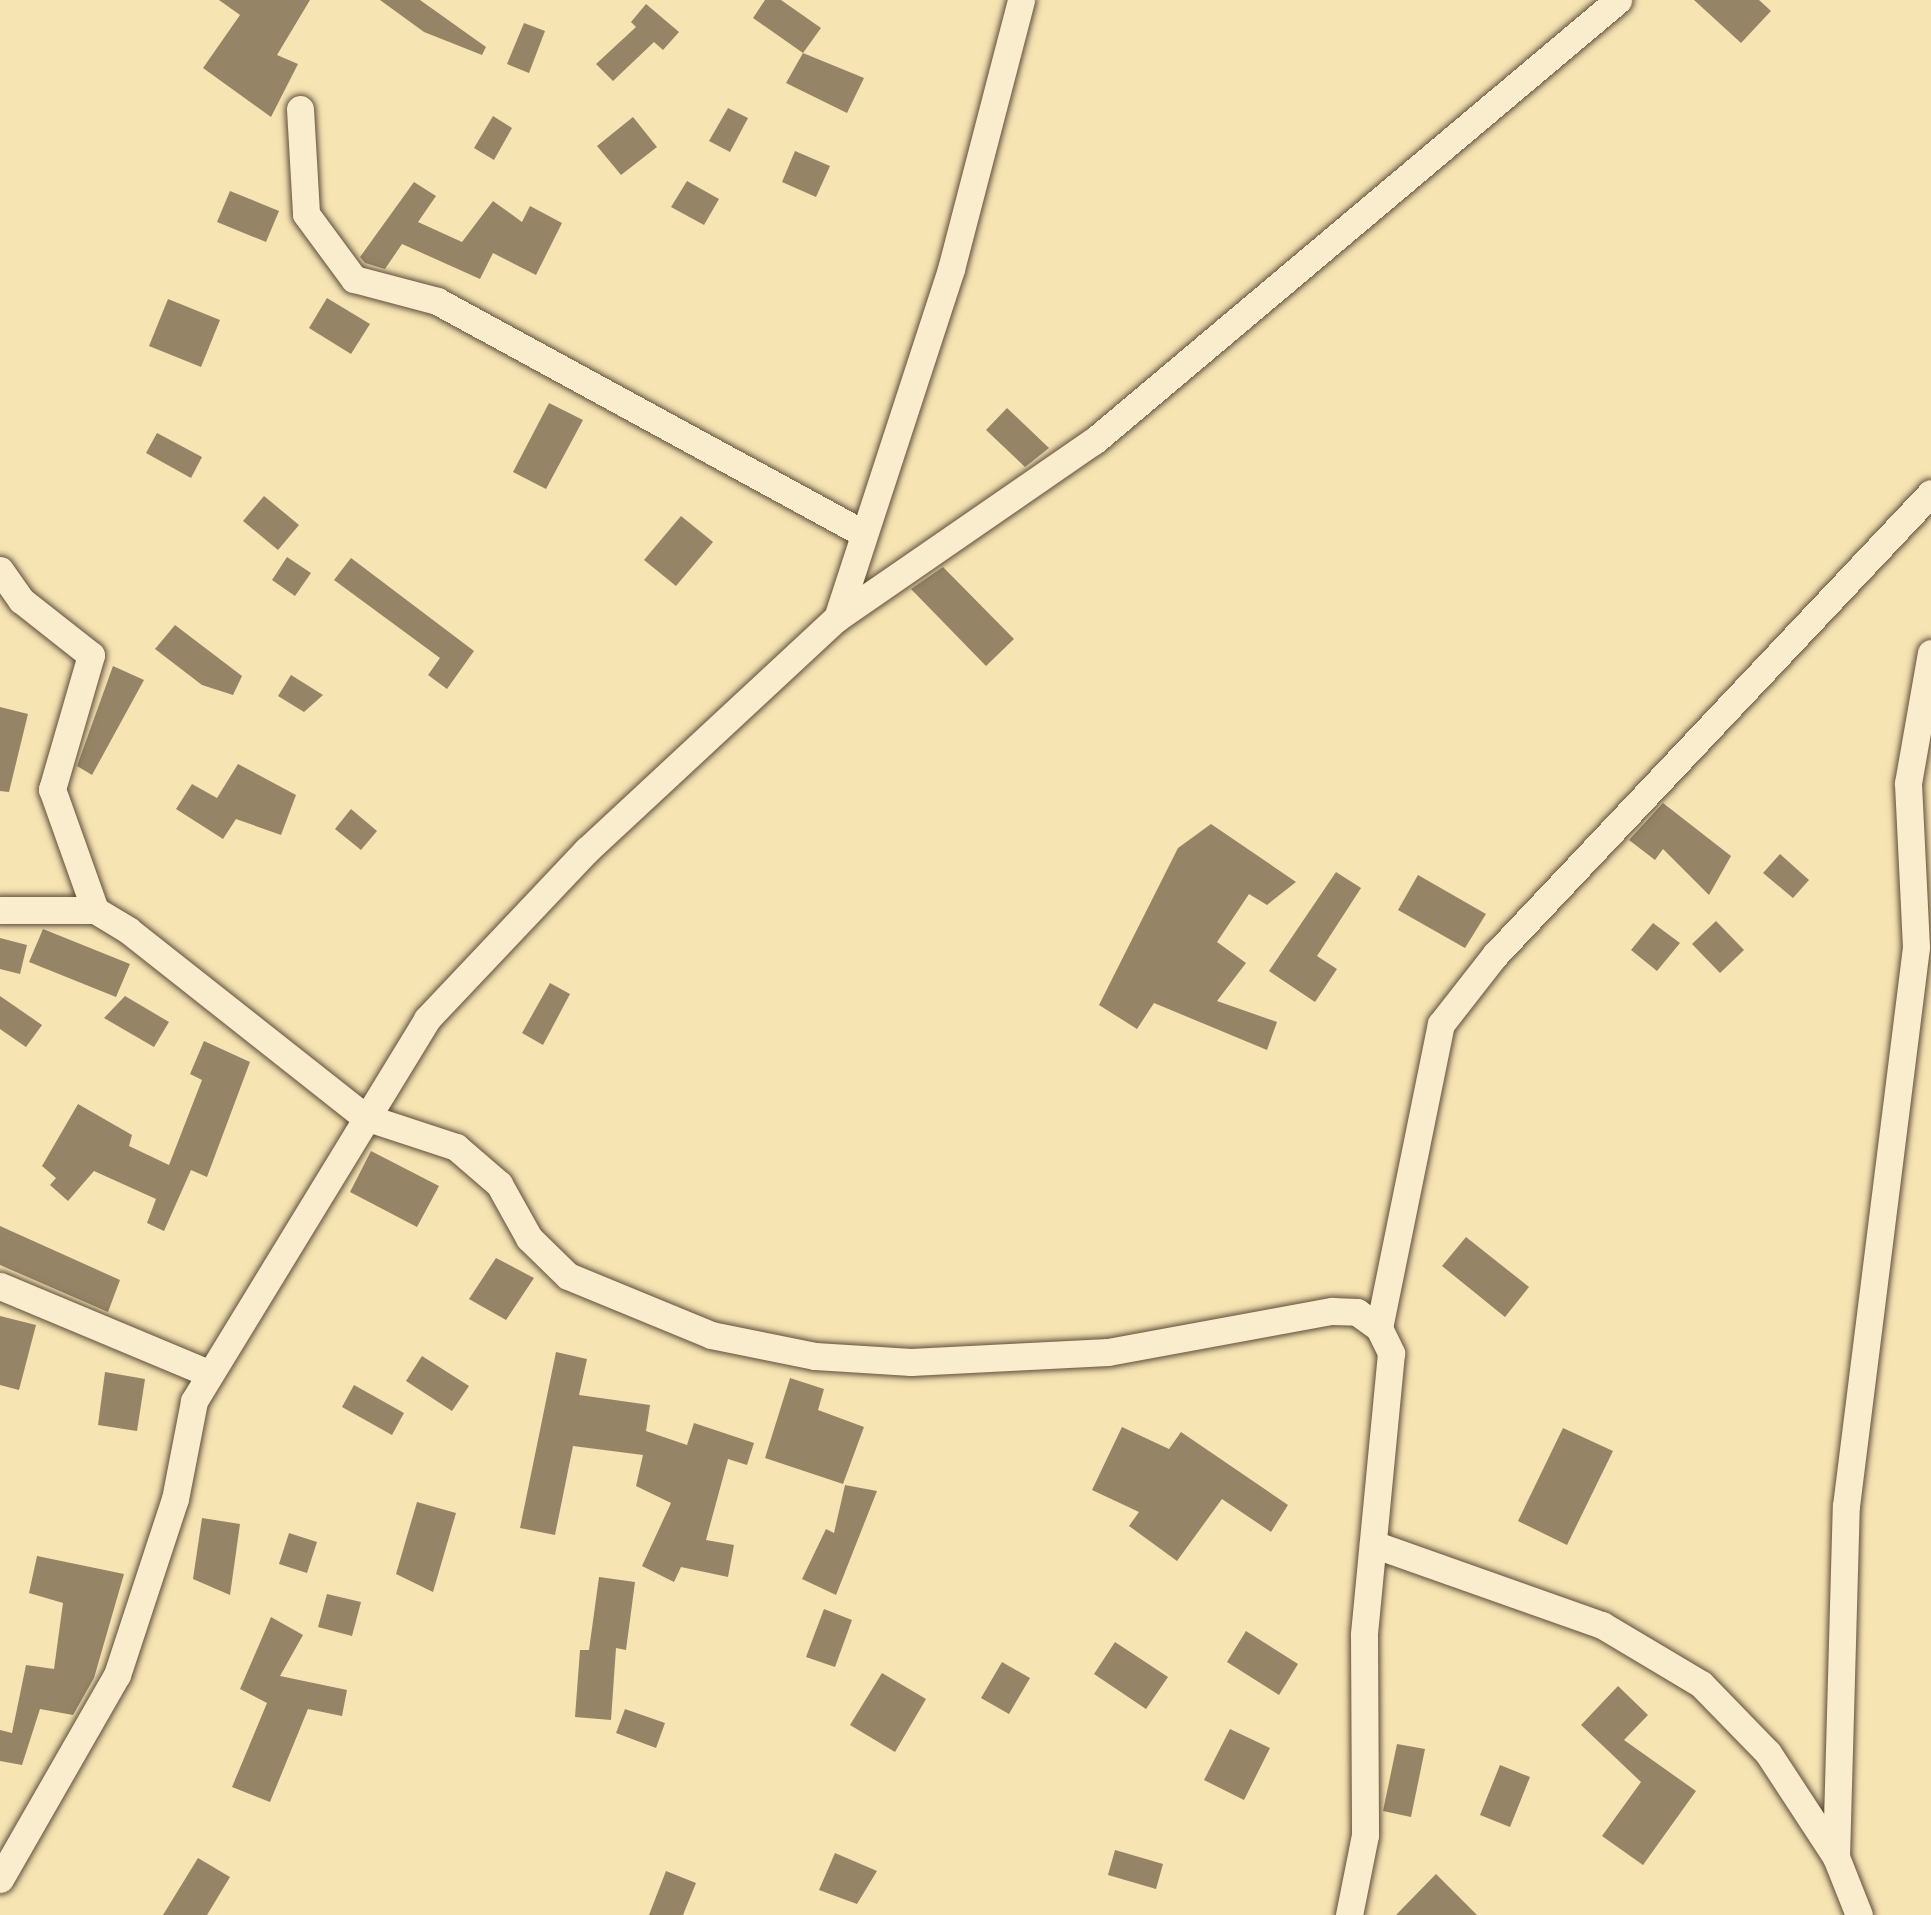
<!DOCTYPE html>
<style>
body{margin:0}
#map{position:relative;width:1931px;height:1915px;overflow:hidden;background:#f7e4b3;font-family:"IM FELL French Canon",serif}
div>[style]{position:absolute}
.building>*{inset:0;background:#968466}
.roads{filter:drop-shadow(0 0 3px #5f4e3b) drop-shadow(0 0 3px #5f4e3b)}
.street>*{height:27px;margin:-13.5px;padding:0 13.5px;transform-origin:13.5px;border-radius:13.5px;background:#faedce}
span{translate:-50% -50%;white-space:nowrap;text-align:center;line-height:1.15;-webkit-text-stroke:9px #faedce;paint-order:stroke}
</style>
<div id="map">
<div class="building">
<div style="clip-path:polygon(219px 0,310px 0,277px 55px,298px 64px,271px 117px,203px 68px,240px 15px)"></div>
<div style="clip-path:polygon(380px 0,420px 0,486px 47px,482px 55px,424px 32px)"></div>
<div style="clip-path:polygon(765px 0,781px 0,821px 28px,803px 53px,753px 18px)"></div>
<div style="clip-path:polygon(1694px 0,1759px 0,1771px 11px,1741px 43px)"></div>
<div style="clip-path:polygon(646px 4px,679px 32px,663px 50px,654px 42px,613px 81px,596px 64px,636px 27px,631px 22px)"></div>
<div style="clip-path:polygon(524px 23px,545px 31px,529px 73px,507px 64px)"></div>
<div style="clip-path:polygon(803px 53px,864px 78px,847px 113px,786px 83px)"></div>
<div style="clip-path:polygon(728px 108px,748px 118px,730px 152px,709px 141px)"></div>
<div style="clip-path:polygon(493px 116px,512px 128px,494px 160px,474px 148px)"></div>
<div style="clip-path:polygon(633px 117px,657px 147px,621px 175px,597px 146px)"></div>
<div style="clip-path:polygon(795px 151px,830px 166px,816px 197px,782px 182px)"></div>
<div style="clip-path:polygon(687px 181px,719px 199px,704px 225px,671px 207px)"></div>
<div style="clip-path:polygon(414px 182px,436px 196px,418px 222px,462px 242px,493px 201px,522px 222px,530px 206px,562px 223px,536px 275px,493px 253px,480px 279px,402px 244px,385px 269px,365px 263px,360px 257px)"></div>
<div style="clip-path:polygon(230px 191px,279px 211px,266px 242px,217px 222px)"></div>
<div style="clip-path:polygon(327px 298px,370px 324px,351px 354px,309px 328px)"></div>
<div style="clip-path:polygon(168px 299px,220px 320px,201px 367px,149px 346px)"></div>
<div style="clip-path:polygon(549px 403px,583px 420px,546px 489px,513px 472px)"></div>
<div style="clip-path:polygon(1007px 408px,1049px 448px,1025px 467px,986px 430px)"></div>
<div style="clip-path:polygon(157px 433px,202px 457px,191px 478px,146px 453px)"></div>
<div style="clip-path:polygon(264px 496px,299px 525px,278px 550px,243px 521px)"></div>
<div style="clip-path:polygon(681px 516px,713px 542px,676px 586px,644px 560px)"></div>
<div style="clip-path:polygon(287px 557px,311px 573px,295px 596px,272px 580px)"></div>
<div style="clip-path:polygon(351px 558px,474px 651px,447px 689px,428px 675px,440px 658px,334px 580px)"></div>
<div style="clip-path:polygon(943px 567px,1014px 639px,986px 666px,911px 589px)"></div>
<div style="clip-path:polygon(175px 625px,242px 676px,233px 695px,202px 685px,155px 649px)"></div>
<div style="clip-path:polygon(113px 666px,144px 680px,92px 775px,77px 766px)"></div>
<div style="clip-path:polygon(291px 675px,323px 695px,304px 712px,278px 696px)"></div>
<div style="clip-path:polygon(0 707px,28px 714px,9px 792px,0 791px)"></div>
<div style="clip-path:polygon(238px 764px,296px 795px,281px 835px,236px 819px,223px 839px,176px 809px,192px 784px,217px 798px)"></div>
<div style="clip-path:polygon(1663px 803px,1731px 856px,1709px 895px,1663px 849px,1655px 860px,1629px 840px)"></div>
<div style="clip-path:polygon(351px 809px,377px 831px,361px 850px,335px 829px)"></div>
<div style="clip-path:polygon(1211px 824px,1296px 882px,1267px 905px,1249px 894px,1217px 942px,1246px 963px,1217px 1001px,1277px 1022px,1267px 1050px,1154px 1003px,1137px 1029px,1099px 1005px,1178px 848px)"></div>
<div style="clip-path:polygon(1780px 854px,1809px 880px,1793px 898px,1763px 873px)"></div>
<div style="clip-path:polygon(1336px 872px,1361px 888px,1317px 956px,1337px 969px,1315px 1002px,1269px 971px)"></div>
<div style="clip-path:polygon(1418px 875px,1486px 914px,1465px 948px,1398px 910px)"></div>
<div style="clip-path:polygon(1716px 921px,1744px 950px,1720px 973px,1692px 944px)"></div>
<div style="clip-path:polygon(1653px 923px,1680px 943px,1657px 971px,1631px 950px)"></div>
<div style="clip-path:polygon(43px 929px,130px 964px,116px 997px,29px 962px)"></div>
<div style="clip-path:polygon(0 938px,27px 945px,20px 974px,0 969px)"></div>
<div style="clip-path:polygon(550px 983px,570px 994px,543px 1045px,522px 1033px)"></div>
<div style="clip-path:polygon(0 996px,42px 1025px,26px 1047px,0 1029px)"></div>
<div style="clip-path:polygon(125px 996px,169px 1022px,154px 1047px,104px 1018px)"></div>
<div style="clip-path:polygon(204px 1041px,250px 1062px,207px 1177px,191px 1170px,164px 1231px,147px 1223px,156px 1199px,94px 1171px,68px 1201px,50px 1185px,56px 1178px,42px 1166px,78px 1104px,132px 1135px,129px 1146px,169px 1165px,202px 1080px,190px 1074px)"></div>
<div style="clip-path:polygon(371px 1151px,439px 1186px,417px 1227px,350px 1192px)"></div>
<div style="clip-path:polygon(0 1226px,120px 1280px,108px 1312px,0 1265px)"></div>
<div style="clip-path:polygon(1466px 1237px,1529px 1287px,1505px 1317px,1442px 1266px)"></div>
<div style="clip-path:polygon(496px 1258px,534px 1278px,506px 1320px,469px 1299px)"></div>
<div style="clip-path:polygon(0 1316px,36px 1325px,19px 1390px,0 1385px)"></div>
<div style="clip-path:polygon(556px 1352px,587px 1359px,579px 1395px,650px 1405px,646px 1431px,687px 1445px,694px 1423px,754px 1443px,747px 1465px,728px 1459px,706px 1540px,734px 1545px,728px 1577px,681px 1567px,674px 1582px,642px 1566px,671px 1503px,636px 1486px,643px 1455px,573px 1446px,555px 1535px,520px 1528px)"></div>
<div style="clip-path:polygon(422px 1356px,469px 1386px,452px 1411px,406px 1381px)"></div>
<div style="clip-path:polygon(105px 1372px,145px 1379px,137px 1431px,98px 1425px)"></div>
<div style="clip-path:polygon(790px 1378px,824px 1389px,818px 1410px,864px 1427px,843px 1484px,765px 1458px)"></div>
<div style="clip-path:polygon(354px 1385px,404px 1413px,392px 1435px,342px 1407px)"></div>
<div style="clip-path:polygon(1122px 1427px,1169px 1449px,1181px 1432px,1288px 1505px,1271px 1532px,1222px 1499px,1177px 1561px,1129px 1526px,1139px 1512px,1092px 1490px)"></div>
<div style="clip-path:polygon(1563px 1428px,1613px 1451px,1567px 1545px,1518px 1521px)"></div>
<div style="clip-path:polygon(845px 1485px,877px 1491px,836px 1595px,802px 1579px,826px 1529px,834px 1533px)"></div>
<div style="clip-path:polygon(417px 1502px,456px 1513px,433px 1592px,396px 1574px)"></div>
<div style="clip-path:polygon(202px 1518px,240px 1524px,230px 1595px,193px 1579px)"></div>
<div style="clip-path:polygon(289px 1533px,317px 1542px,307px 1573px,279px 1564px)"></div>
<div style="clip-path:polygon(37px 1556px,124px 1574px,94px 1678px,73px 1715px,40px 1709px,22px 1765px,0 1761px,0 1730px,12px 1733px,26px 1665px,54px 1669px,63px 1603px,29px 1593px)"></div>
<div style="clip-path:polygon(599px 1577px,635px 1582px,626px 1650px,616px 1648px,611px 1720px,575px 1717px,580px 1650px,589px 1650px)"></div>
<div style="clip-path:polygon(327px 1594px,361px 1602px,352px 1636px,318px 1627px)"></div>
<div style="clip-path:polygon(824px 1609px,852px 1620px,835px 1667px,806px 1657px)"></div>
<div style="clip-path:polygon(271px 1617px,303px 1635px,280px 1676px,347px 1690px,342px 1716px,308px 1709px,270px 1802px,232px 1787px,267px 1703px,240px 1689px)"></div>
<div style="clip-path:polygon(1246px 1631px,1298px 1664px,1279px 1695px,1227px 1662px)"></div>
<div style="clip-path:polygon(1115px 1642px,1168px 1677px,1146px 1709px,1094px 1674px)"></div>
<div style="clip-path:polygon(1002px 1662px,1030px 1678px,1009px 1714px,981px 1698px)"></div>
<div style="clip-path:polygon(882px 1673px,926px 1699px,895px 1752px,850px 1725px)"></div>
<div style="clip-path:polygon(1618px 1686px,1648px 1715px,1624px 1740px,1696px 1791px,1643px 1865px,1602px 1836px,1641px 1782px,1581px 1725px)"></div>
<div style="clip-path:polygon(625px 1709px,665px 1723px,656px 1748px,616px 1733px)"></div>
<div style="clip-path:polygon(1230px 1729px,1270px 1748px,1244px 1800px,1204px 1780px)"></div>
<div style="clip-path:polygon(1397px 1744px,1425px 1749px,1411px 1817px,1383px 1811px)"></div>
<div style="clip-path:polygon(1500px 1765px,1530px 1777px,1510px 1827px,1480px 1815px)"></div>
<div style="clip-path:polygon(1115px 1850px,1163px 1864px,1156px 1889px,1108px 1875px)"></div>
<div style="clip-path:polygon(835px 1853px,877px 1871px,857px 1904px,819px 1890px)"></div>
<div style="clip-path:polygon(198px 1858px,230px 1877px,207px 1915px,163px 1915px)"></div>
<div style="clip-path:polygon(666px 1871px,696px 1883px,683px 1915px,649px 1915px)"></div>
<div style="clip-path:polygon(1436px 1874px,1477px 1915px,1396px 1915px)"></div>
</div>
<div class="roads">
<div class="street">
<div style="left:300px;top:109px;width:105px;rotate:86.7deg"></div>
<div style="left:306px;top:214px;width:81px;rotate:53.6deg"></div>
<div style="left:354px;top:279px;width:86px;rotate:14.8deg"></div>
<div style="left:437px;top:301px;width:486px;rotate:28.6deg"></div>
<div style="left:0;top:570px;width:37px;rotate:55deg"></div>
<div style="left:21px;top:600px;width:89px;rotate:38.2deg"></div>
<div style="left:91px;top:655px;width:140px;rotate:106.2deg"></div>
<div style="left:52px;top:789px;width:128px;rotate:70.4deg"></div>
<div style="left:837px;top:618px;width:367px;rotate:-71.9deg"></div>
<div style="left:951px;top:269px;width:278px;rotate:-75.4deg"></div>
<div style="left:0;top:910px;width:95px"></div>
<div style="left:95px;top:910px;width:39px;rotate:31deg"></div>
<div style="left:128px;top:930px;width:302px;rotate:38.3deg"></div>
<div style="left:365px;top:1117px;width:96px;rotate:18.2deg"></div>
<div style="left:456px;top:1147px;width:57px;rotate:40.7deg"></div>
<div style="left:499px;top:1184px;width:62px;rotate:60.9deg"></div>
<div style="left:529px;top:1238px;width:54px;rotate:44.3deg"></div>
<div style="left:568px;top:1276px;width:155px;rotate:22.4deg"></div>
<div style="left:711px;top:1335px;width:106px;rotate:11.4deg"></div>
<div style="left:815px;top:1356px;width:96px;rotate:3.6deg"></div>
<div style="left:911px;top:1362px;width:197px;rotate:-2.9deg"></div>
<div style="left:1108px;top:1352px;width:228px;rotate:-10.4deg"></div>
<div style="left:1332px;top:1311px;width:25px;rotate:2deg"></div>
<div style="left:1357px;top:1312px;width:27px;rotate:36deg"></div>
<div style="left:1379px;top:1328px;width:28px;rotate:64deg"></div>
<div style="left:1391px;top:1353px;width:283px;rotate:95.5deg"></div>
<div style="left:1364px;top:1635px;width:200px;rotate:89.7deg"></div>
<div style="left:1365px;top:1835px;width:82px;rotate:101.3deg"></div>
<div style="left:0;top:1286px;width:225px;rotate:22.7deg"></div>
<div style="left:1379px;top:1328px;width:310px;rotate:-78.5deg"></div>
<div style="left:1441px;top:1024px;width:88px;rotate:-52deg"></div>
<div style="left:1495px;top:955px;width:635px;rotate:-46.66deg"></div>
<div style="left:1373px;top:1544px;width:243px;rotate:19.5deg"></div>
<div style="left:1602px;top:1625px;width:115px;rotate:30.8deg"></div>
<div style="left:1701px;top:1684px;width:96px;rotate:45.8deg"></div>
<div style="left:1768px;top:1753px;width:124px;rotate:56.8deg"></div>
<div style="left:1836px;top:1857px;width:62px;rotate:68.4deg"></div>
<div style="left:1836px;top:1857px;width:351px;rotate:-88.4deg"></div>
<div style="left:1846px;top:1506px;width:563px;rotate:-82.86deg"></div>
<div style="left:1916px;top:947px;width:164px;rotate:-92.8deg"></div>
<div style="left:1908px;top:783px;width:132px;rotate:-80deg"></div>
<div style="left:0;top:1879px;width:235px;rotate:-60.2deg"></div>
<div style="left:117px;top:1675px;width:185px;rotate:-71.8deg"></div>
<div style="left:175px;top:1499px;width:100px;rotate:-79deg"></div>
<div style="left:194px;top:1401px;width:447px;rotate:-58.6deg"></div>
<div style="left:427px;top:1019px;width:233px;rotate:-46.6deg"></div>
<div style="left:587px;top:850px;width:341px;rotate:-42.9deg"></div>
<div style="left:837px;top:618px;width:312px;rotate:-34.6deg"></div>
<div style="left:1094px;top:441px;width:685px;rotate:-40.08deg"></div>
</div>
</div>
</div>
